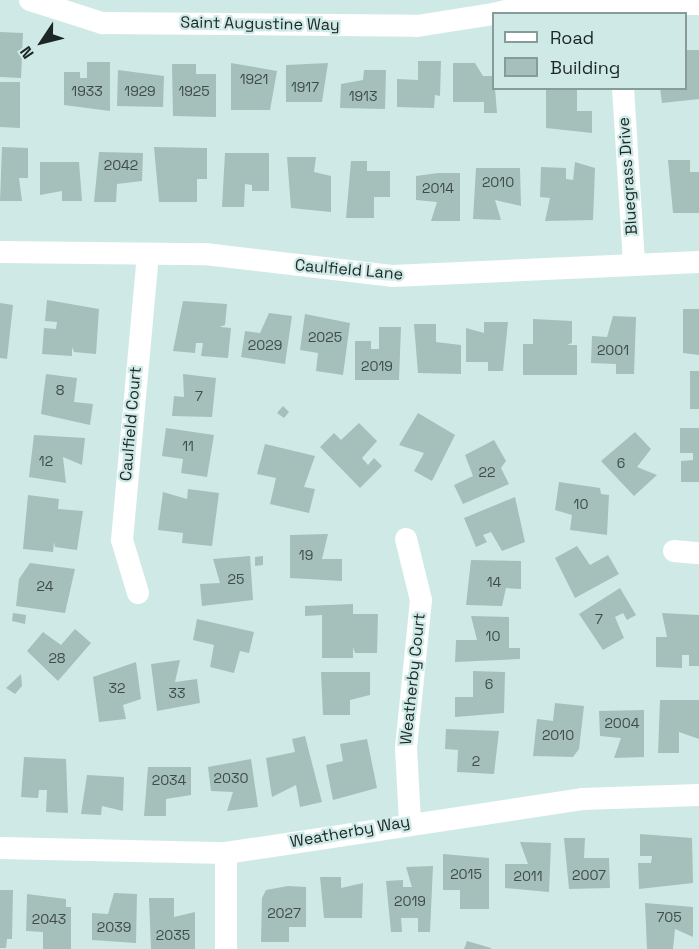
<!DOCTYPE html>
<style>
body{margin:0}
#map{position:relative;width:699px;height:949px;overflow:hidden;background:#cfeae6;font-family:"Space Grotesk",sans-serif}
div>[style]{position:absolute}
.building>*{inset:0;background:#a5bfbb}
.minor>*{height:22px;margin:-11px;padding:0 11px;transform-origin:11px;border-radius:11px;background:#fff}
span{translate:-50% -50%;white-space:nowrap;text-align:center;line-height:1.15;-webkit-text-stroke:4.5px #cfeae6;paint-order:stroke}
.number-label{font-size:14px;color:#3e4d4a}
.number-label span{-webkit-text-stroke-width:0}
.street-label{font-size:16px;color:#1c2725}
.legend{position:absolute;left:492px;top:12px;width:195px;height:78px;box-sizing:border-box;background:#cfeae6;border:2px solid #879c99;margin:0;padding:8px 10px;list-style:none;font-size:18px;color:#1c2725}
.legend li{display:flex;align-items:center;gap:12px;height:30px}
.legend b{width:30px;border:2px solid #879c99}
.north{position:absolute;left:12px;top:12px;width:60px;height:60px;-webkit-text-stroke:4px #cfeae6;paint-order:stroke;rotate:235deg;font-size:16px;font-weight:700;line-height:24px;text-align:center;color:#1c2725}
.north::after{content:'';display:block;margin:auto;width:21px;height:27px;background:#1c2725;clip-path:polygon(50% 0,100% 100%,50% 72%,0 100%)}
</style>
<div id="map">
<div class="building">
<div style="clip-path:polygon(0 32px,23px 33px,21px 78px,0 77px)"></div>
<div style="clip-path:polygon(686px 50px,699px 50px,699px 99px,662px 103px,660px 88px,686px 88px)"></div>
<div style="clip-path:polygon(418px 61px,441px 61px,440px 96px,435px 95px,434px 108px,397px 107px,397px 79px,418px 80px)"></div>
<div style="clip-path:polygon(87px 62px,110px 62px,110px 111px,64px 105px,64px 72px,80px 72px,80px 78px,87px 78px)"></div>
<div style="clip-path:polygon(231px 63px,277px 71px,270px 110px,231px 110px)"></div>
<div style="clip-path:polygon(328px 63px,322px 102px,286px 102px,286px 65px)"></div>
<div style="clip-path:polygon(453px 63px,475px 63px,483px 76px,494px 76px,497px 113px,484px 113px,484px 102px,453px 102px)"></div>
<div style="clip-path:polygon(172px 64px,196px 64px,196px 74px,216px 74px,216px 117px,173px 116px)"></div>
<div style="clip-path:polygon(118px 70px,164px 76px,163px 107px,117px 106px)"></div>
<div style="clip-path:polygon(364px 70px,386px 70px,385px 109px,340px 108px,341px 84px,363px 80px)"></div>
<div style="clip-path:polygon(0 82px,20px 82px,20px 128px,0 127px)"></div>
<div style="clip-path:polygon(546px 90px,577px 90px,577px 111px,592px 111px,592px 133px,546px 128px)"></div>
<div style="clip-path:polygon(2px 147px,28px 148px,28px 178px,19px 178px,22px 201px,0 201px)"></div>
<div style="clip-path:polygon(154px 147px,207px 148px,207px 179px,197px 179px,197px 202px,159px 202px)"></div>
<div style="clip-path:polygon(99px 152px,143px 153px,142px 181px,117px 184px,116px 202px,94px 202px)"></div>
<div style="clip-path:polygon(225px 153px,269px 153px,269px 191px,252px 191px,252px 185px,245px 184px,244px 207px,222px 207px)"></div>
<div style="clip-path:polygon(287px 157px,316px 157px,314px 172px,331px 176px,331px 212px,291px 208px)"></div>
<div style="clip-path:polygon(668px 160px,690px 160px,690px 172px,699px 172px,699px 213px,673px 213px)"></div>
<div style="clip-path:polygon(351px 161px,367px 161px,367px 171px,390px 171px,390px 197px,374px 197px,374px 218px,346px 218px)"></div>
<div style="clip-path:polygon(40px 162px,79px 162px,82px 201px,62px 201px,62px 191px,40px 195px)"></div>
<div style="clip-path:polygon(575px 162px,595px 168px,593px 220px,545px 221px,550px 198px,540px 197px,541px 167px,566px 168px,566px 179px,573px 180px)"></div>
<div style="clip-path:polygon(476px 168px,520px 168px,521px 206px,495px 200px,501px 220px,473px 219px)"></div>
<div style="clip-path:polygon(438px 173px,460px 173px,460px 221px,431px 221px,437px 202px,416px 200px,416px 176px)"></div>
<div style="clip-path:polygon(47px 300px,99px 309px,96px 354px,74px 352px,72px 347px,72px 356px,42px 354px,44px 328px,56px 329px,57px 322px,45px 321px)"></div>
<div style="clip-path:polygon(183px 301px,227px 304px,225px 325px,220px 327px,231px 328px,228px 358px,201px 356px,203px 343px,196px 343px,195px 353px,173px 351px)"></div>
<div style="clip-path:polygon(0 303px,13px 305px,7px 359px,0 358px)"></div>
<div style="clip-path:polygon(683px 309px,699px 309px,699px 355px,683px 353px)"></div>
<div style="clip-path:polygon(269px 313px,292px 316px,285px 364px,241px 357px,245px 331px,260px 333px)"></div>
<div style="clip-path:polygon(305px 314px,350px 323px,343px 375px,316px 371px,318px 353px,300px 350px)"></div>
<div style="clip-path:polygon(613px 316px,636px 317px,634px 374px,616px 374px,616px 364px,591px 363px,592px 336px,607px 337px)"></div>
<div style="clip-path:polygon(533px 319px,572px 321px,572px 343px,567px 345px,577px 345px,577px 375px,523px 375px,523px 344px,533px 344px)"></div>
<div style="clip-path:polygon(484px 322px,508px 322px,503px 371px,488px 371px,488px 362px,466px 362px,466px 328px,484px 333px)"></div>
<div style="clip-path:polygon(414px 324px,436px 324px,436px 342px,461px 345px,461px 374px,418px 373px)"></div>
<div style="clip-path:polygon(379px 327px,401px 327px,399px 380px,355px 380px,355px 341px,371px 341px,371px 349px,379px 349px)"></div>
<div style="clip-path:polygon(690px 371px,699px 371px,699px 409px,690px 409px)"></div>
<div style="clip-path:polygon(46px 374px,77px 378px,74px 402px,93px 404px,90px 425px,41px 414px)"></div>
<div style="clip-path:polygon(183px 374px,216px 378px,212px 417px,172px 416px,174px 396px,184px 397px)"></div>
<div style="clip-path:polygon(283px 406px,289px 412px,284px 418px,277px 413px)"></div>
<div style="clip-path:polygon(418px 413px,455px 435px,432px 481px,414px 471px,424px 453px,399px 445px)"></div>
<div style="clip-path:polygon(359px 423px,377px 441px,362px 458px,368px 465px,374px 458px,382px 466px,360px 488px,320px 447px,334px 433px,341px 440px)"></div>
<div style="clip-path:polygon(166px 428px,214px 435px,207px 477px,181px 473px,183px 459px,162px 456px)"></div>
<div style="clip-path:polygon(680px 428px,699px 428px,699px 482px,681px 482px,681px 461px,693px 460px,693px 453px,680px 453px)"></div>
<div style="clip-path:polygon(635px 432px,651px 449px,637px 467px,657px 475px,634px 496px,601px 461px)"></div>
<div style="clip-path:polygon(34px 435px,85px 438px,82px 465px,63px 457px,66px 483px,29px 477px)"></div>
<div style="clip-path:polygon(494px 440px,506px 461px,501px 468px,509px 484px,463px 504px,454px 485px,473px 476px,465px 455px)"></div>
<div style="clip-path:polygon(265px 444px,315px 456px,304px 487px,315px 489px,309px 513px,270px 504px,276px 478px,257px 474px)"></div>
<div style="clip-path:polygon(559px 482px,600px 488px,601px 494px,609px 495px,607px 535px,570px 530px,572px 515px,555px 510px)"></div>
<div style="clip-path:polygon(188px 489px,219px 493px,212px 546px,182px 543px,183px 533px,158px 530px,163px 492px,187px 499px)"></div>
<div style="clip-path:polygon(28px 495px,59px 499px,58px 509px,83px 511px,77px 550px,55px 547px,54px 542px,53px 552px,23px 549px)"></div>
<div style="clip-path:polygon(515px 497px,525px 542px,502px 551px,491px 532px,483px 535px,487px 542px,476px 547px,464px 518px)"></div>
<div style="clip-path:polygon(328px 534px,322px 559px,342px 559px,342px 581px,290px 578px,290px 535px)"></div>
<div style="clip-path:polygon(577px 546px,590px 565px,608px 555px,619px 574px,575px 598px,555px 558px)"></div>
<div style="clip-path:polygon(250px 556px,253px 600px,202px 606px,200px 584px,220px 583px,213px 559px)"></div>
<div style="clip-path:polygon(263px 556px,263px 565px,255px 566px,255px 557px)"></div>
<div style="clip-path:polygon(471px 560px,521px 561px,521px 589px,506px 588px,502px 606px,466px 605px)"></div>
<div style="clip-path:polygon(30px 563px,75px 569px,65px 613px,16px 606px,19px 579px)"></div>
<div style="clip-path:polygon(620px 588px,636px 615px,627px 620px,623px 613px,615px 617px,624px 638px,603px 650px,579px 614px)"></div>
<div style="clip-path:polygon(353px 604px,353px 614px,378px 614px,377px 653px,355px 653px,353px 647px,353px 658px,322px 658px,322px 615px,305px 616px,305px 606px)"></div>
<div style="clip-path:polygon(13px 613px,26px 615px,25px 624px,12px 621px)"></div>
<div style="clip-path:polygon(662px 613px,699px 615px,699px 666px,689px 666px,689px 655px,682px 655px,682px 668px,656px 667px,656px 637px,667px 637px)"></div>
<div style="clip-path:polygon(471px 616px,509px 617px,509px 648px,520px 648px,520px 659px,455px 662px,456px 640px,477px 640px)"></div>
<div style="clip-path:polygon(197px 619px,254px 632px,249px 653px,240px 651px,234px 673px,210px 667px,214px 645px,193px 640px)"></div>
<div style="clip-path:polygon(75px 629px,91px 643px,58px 681px,27px 651px,43px 632px,61px 645px)"></div>
<div style="clip-path:polygon(180px 660px,175px 682px,197px 679px,200px 703px,157px 711px,151px 664px)"></div>
<div style="clip-path:polygon(136px 662px,141px 699px,123px 705px,126px 719px,99px 722px,93px 677px)"></div>
<div style="clip-path:polygon(473px 671px,505px 672px,504px 713px,455px 717px,455px 697px,473px 697px)"></div>
<div style="clip-path:polygon(321px 672px,370px 672px,370px 695px,350px 700px,350px 715px,323px 715px)"></div>
<div style="clip-path:polygon(21px 674px,22px 686px,15px 694px,6px 688px)"></div>
<div style="clip-path:polygon(660px 700px,699px 700px,699px 739px,679px 732px,679px 753px,658px 753px)"></div>
<div style="clip-path:polygon(555px 703px,584px 706px,579px 749px,573px 757px,533px 756px,537px 719px,553px 721px)"></div>
<div style="clip-path:polygon(644px 710px,644px 757px,614px 758px,621px 738px,600px 736px,599px 711px)"></div>
<div style="clip-path:polygon(446px 729px,499px 731px,494px 774px,457px 772px,458px 750px,445px 749px)"></div>
<div style="clip-path:polygon(305px 736px,322px 802px,300px 807px,296px 785px,272px 797px,266px 758px,295px 752px,292px 739px)"></div>
<div style="clip-path:polygon(367px 739px,377px 788px,333px 800px,326px 765px,343px 761px,340px 744px)"></div>
<div style="clip-path:polygon(24px 757px,66px 759px,68px 813px,46px 812px,47px 790px,39px 790px,38px 798px,21px 797px)"></div>
<div style="clip-path:polygon(251px 759px,258px 807px,227px 811px,233px 792px,211px 791px,208px 767px)"></div>
<div style="clip-path:polygon(148px 767px,191px 767px,191px 795px,166px 799px,166px 816px,144px 816px)"></div>
<div style="clip-path:polygon(87px 775px,124px 777px,123px 811px,102px 806px,101px 815px,81px 814px)"></div>
<div style="clip-path:polygon(640px 834px,692px 838px,693px 883px,639px 889px,638px 863px,651px 863px,652px 856px,640px 856px)"></div>
<div style="clip-path:polygon(564px 838px,585px 838px,584px 858px,609px 858px,610px 888px,569px 889px)"></div>
<div style="clip-path:polygon(520px 842px,551px 843px,549px 892px,505px 888px,505px 864px,528px 864px)"></div>
<div style="clip-path:polygon(443px 854px,489px 858px,489px 909px,460px 909px,460px 890px,443px 890px)"></div>
<div style="clip-path:polygon(433px 866px,430px 932px,418px 932px,418px 918px,401px 918px,402px 932px,391px 932px,386px 881px,403px 880px,403px 887px,412px 887px,406px 867px)"></div>
<div style="clip-path:polygon(320px 877px,341px 877px,341px 888px,363px 883px,362px 918px,324px 918px)"></div>
<div style="clip-path:polygon(288px 886px,306px 887px,306px 927px,289px 927px,289px 942px,261px 942px,262px 898px,266px 890px)"></div>
<div style="clip-path:polygon(0 890px,13px 890px,12px 939px,7px 939px,6px 948px,0 948px)"></div>
<div style="clip-path:polygon(114px 893px,137px 894px,136px 943px,92px 940px,92px 913px,108px 914px)"></div>
<div style="clip-path:polygon(27px 894px,66px 899px,66px 907px,71px 907px,71px 949px,43px 949px,43px 932px,26px 931px)"></div>
<div style="clip-path:polygon(149px 898px,174px 898px,174px 917px,195px 912px,195px 949px,151px 949px)"></div>
<div style="clip-path:polygon(645px 903px,693px 907px,693px 937px,675px 929px,673px 949px,647px 949px)"></div>
<div style="clip-path:polygon(467px 941px,491px 948px,491px 949px,464px 949px)"></div>
</div>
<div class="minor">
<div style="left:30px;top:0;width:76px;rotate:17.7deg"></div>
<div style="left:102px;top:23px;width:315px;rotate:0.5deg"></div>
<div style="left:417px;top:26px;width:78px;rotate:-8.9deg"></div>
<div style="left:494px;top:14px;width:40px;rotate:-14.4deg"></div>
<div style="left:533px;top:4px;width:166px"></div>
<div style="left:623px;top:88px;width:176px;rotate:86.4deg"></div>
<div style="left:0;top:252px;width:205px;rotate:0.6deg"></div>
<div style="left:205px;top:254px;width:188px;rotate:6.7deg"></div>
<div style="left:392px;top:276px;width:307px;rotate:-2.6deg"></div>
<div style="left:406px;top:539px;width:63px;rotate:76.2deg"></div>
<div style="left:421px;top:600px;width:149px;rotate:95.8deg"></div>
<div style="left:406px;top:748px;width:73px;rotate:86.9deg"></div>
<div style="left:674px;top:551px;width:25px;rotate:5deg"></div>
<div style="left:138px;top:593px;width:55px;rotate:-106.8deg"></div>
<div style="left:122px;top:540px;width:287px;rotate:-84.8deg"></div>
<div style="left:0;top:848px;width:226px;rotate:1.3deg"></div>
<div style="left:226px;top:853px;width:360px;rotate:-8.6deg"></div>
<div style="left:582px;top:799px;width:117px;rotate:-2deg"></div>
<div style="left:226px;top:853px;width:96px;rotate:90deg"></div>
</div>
<div class="number-label">
<span style="left:254px;top:79px">1921</span>
<span style="left:305px;top:87px">1917</span>
<span style="left:87px;top:91px">1933</span>
<span style="left:140px;top:91px">1929</span>
<span style="left:194px;top:91px">1925</span>
<span style="left:363px;top:96px">1913</span>
<span style="left:121px;top:165px">2042</span>
<span style="left:498px;top:182px">2010</span>
<span style="left:438px;top:188px">2014</span>
<span style="left:325px;top:337px">2025</span>
<span style="left:265px;top:345px">2029</span>
<span style="left:613px;top:350px">2001</span>
<span style="left:377px;top:366px">2019</span>
<span style="left:60px;top:390px">8</span>
<span style="left:199px;top:396px">7</span>
<span style="left:188px;top:446px">11</span>
<span style="left:46px;top:461px">12</span>
<span style="left:621px;top:463px">6</span>
<span style="left:487px;top:472px">22</span>
<span style="left:581px;top:504px">10</span>
<span style="left:306px;top:555px">19</span>
<span style="left:236px;top:579px">25</span>
<span style="left:494px;top:582px">14</span>
<span style="left:45px;top:586px">24</span>
<span style="left:599px;top:619px">7</span>
<span style="left:493px;top:636px">10</span>
<span style="left:57px;top:658px">28</span>
<span style="left:489px;top:684px">6</span>
<span style="left:117px;top:688px">32</span>
<span style="left:177px;top:693px">33</span>
<span style="left:622px;top:723px">2004</span>
<span style="left:558px;top:735px">2010</span>
<span style="left:476px;top:761px">2</span>
<span style="left:231px;top:778px">2030</span>
<span style="left:169px;top:780px">2034</span>
<span style="left:466px;top:874px">2015</span>
<span style="left:589px;top:875px">2007</span>
<span style="left:528px;top:876px">2011</span>
<span style="left:410px;top:901px">2019</span>
<span style="left:284px;top:913px">2027</span>
<span style="left:669px;top:917px">705</span>
<span style="left:49px;top:919px">2043</span>
<span style="left:114px;top:927px">2039</span>
<span style="left:173px;top:935px">2035</span>
</div>
<div class="street-label">
<span style="left:260px;top:24px;rotate:1deg">Saint Augustine Way</span>
<span style="left:628px;top:176px;rotate:-94deg">Bluegrass Drive</span>
<span style="left:349px;top:270px;rotate:5deg">Caulfield Lane</span>
<span style="left:131px;top:424px;rotate:-85deg">Caulfield Court</span>
<span style="left:413px;top:679px;rotate:-84deg">Weatherby Court</span>
<span style="left:350px;top:832px;rotate:-10deg">Weatherby Way</span>
</div>
<ul class="legend">
<li><b style="height:8px;background:#fff"></b>Road</li>
<li><b style="height:16px;background:#a5bfbb"></b>Building</li>
</ul>
<div class="north">N</div>
</div>
